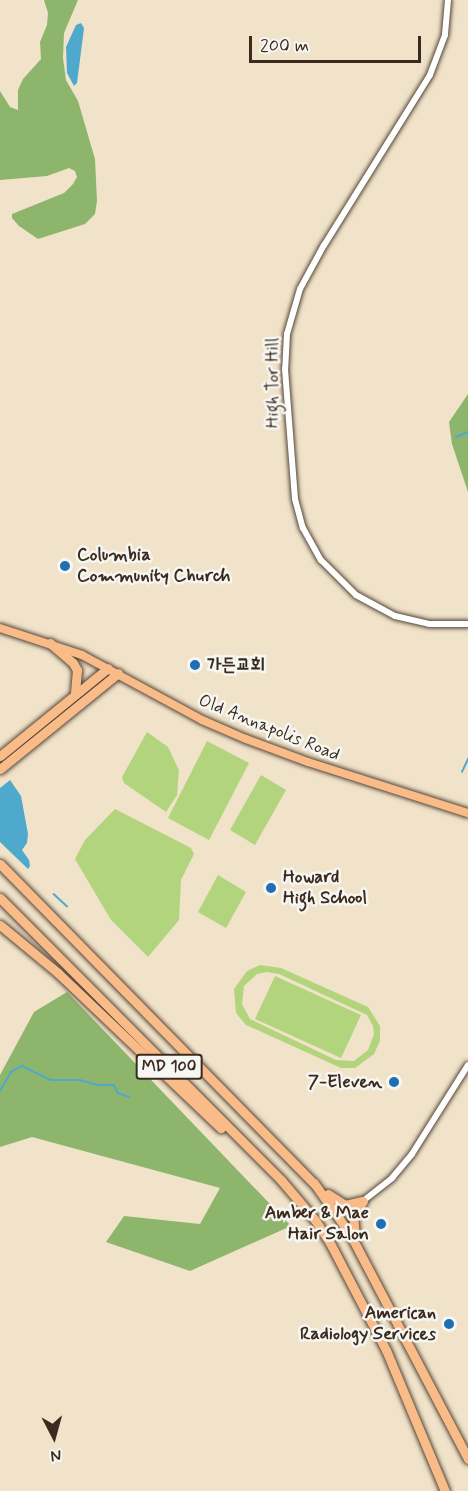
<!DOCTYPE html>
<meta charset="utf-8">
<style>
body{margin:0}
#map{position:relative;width:468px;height:1491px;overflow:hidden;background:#f0e3c9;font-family:Mynerve,"Poor Story",sans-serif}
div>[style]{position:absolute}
.green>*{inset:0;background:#b2d47c}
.forest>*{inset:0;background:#8db66c}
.water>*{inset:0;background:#4fa9cd}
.stream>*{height:1.5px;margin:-0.75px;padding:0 0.75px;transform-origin:0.75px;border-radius:0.75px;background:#4fa9cd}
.roads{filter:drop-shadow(0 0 2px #564638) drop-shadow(0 0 2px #564638)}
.minor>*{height:6px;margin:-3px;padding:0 3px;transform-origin:3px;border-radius:3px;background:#fff}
.major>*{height:8px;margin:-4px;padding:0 4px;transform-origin:4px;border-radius:4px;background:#f9bc89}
.highway>*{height:9px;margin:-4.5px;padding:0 4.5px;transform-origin:4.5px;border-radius:4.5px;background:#f9bc89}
.dots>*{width:16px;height:16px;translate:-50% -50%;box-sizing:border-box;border:3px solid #f6f6f2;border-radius:50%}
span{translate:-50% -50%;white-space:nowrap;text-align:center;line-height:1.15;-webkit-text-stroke:5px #f6f6f2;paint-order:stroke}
.shield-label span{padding:2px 4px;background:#f6f6f2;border:2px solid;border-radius:4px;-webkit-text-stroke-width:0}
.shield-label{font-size:16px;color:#3b2a1e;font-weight:700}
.street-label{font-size:18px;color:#3b2a1e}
.poi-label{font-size:18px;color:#3b2a1e;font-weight:700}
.left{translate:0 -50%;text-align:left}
.right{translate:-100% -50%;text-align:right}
.north{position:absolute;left:24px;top:1407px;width:60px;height:60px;-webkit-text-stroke:4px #f6f6f2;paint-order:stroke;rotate:174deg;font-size:16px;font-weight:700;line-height:24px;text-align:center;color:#3b2a1e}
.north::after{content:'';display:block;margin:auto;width:21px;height:27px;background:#3b2a1e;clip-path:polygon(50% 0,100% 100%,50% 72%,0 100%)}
.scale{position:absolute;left:249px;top:36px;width:172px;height:27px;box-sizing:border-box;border:3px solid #3b2a1e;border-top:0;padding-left:8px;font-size:18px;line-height:21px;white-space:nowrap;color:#3b2a1e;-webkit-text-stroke:4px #f6f6f2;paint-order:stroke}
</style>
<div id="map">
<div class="green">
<div style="clip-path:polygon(147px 732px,168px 747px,179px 770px,177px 795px,166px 812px,124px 783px,122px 777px)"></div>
<div style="clip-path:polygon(207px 741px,249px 763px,209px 840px,168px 818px)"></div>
<div style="clip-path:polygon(261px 775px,286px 790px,255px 845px,230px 830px)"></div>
<div style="clip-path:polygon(115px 809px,191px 848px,194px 854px,181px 880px,179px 920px,148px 957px,111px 920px,75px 859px,85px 840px)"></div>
<div style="clip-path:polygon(218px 875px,246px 892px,226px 928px,198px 912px)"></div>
<div style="clip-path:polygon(evenodd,260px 965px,281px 968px,368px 1007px,380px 1026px,380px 1041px,374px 1054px,355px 1068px,341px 1068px,246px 1025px,236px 1013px,234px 989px,247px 971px,260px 965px,267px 972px,279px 974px,367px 1015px,373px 1026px,374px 1034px,368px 1050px,354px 1061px,336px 1060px,250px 1019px,242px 1004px,244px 986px,257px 974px,267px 972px)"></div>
<div style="clip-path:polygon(275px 976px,361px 1015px,341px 1058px,255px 1019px)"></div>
</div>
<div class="forest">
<div style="clip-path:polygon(44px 0,78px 0,64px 33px,63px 58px,66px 80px,78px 101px,95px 159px,97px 201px,95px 214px,85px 224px,38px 239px,19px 226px,12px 218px,12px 214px,64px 193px,73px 184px,77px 177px,75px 171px,69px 168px,47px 176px,0 180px,0 91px,10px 107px,18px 110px,18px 90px,23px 79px,41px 59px,40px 42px,47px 25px,48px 13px)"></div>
<div style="clip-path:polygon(468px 394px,468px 492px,452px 444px,449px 422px)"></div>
<div style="clip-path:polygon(67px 992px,291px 1226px,190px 1271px,106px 1242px,124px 1216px,200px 1224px,220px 1188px,32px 1137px,0 1147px,0 1075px,34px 1012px)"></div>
</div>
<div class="water">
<div style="clip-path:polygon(81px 23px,84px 28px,77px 83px,74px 86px,67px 73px,66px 47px,76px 25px)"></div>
<div style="clip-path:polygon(10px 780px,21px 796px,28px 834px,27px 843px,22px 850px,29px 860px,30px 866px,28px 869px,0 842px,0 788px)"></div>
</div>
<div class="stream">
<div style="left:456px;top:437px;width:13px;rotate:-23deg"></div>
<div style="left:462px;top:772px;width:14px;rotate:-65deg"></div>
<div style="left:54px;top:894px;width:18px;rotate:43deg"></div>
<div style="left:0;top:1091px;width:22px;rotate:-60deg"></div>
<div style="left:11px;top:1072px;width:13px;rotate:-29deg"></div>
<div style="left:22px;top:1066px;width:32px;rotate:26deg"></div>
<div style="left:51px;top:1080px;width:29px"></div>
<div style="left:80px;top:1080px;width:18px;rotate:16deg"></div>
<div style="left:97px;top:1085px;width:17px"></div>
<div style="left:114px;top:1085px;width:9px;rotate:63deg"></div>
<div style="left:118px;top:1093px;width:12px;rotate:20deg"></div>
</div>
<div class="roads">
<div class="minor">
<div style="left:448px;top:0;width:35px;rotate:95deg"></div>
<div style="left:445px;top:35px;width:43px;rotate:110.6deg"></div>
<div style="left:430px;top:75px;width:200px;rotate:121.9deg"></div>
<div style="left:324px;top:245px;width:50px;rotate:118.6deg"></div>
<div style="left:300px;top:289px;width:47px;rotate:106.1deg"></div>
<div style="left:287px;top:334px;width:35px;rotate:93deg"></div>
<div style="left:285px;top:369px;width:130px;rotate:85.6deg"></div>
<div style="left:295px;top:499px;width:30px;rotate:75deg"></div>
<div style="left:303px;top:528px;width:37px;rotate:61deg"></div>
<div style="left:321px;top:560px;width:49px;rotate:45deg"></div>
<div style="left:356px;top:595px;width:44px;rotate:28.3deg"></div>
<div style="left:395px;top:616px;width:35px;rotate:13deg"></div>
<div style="left:429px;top:624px;width:39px"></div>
<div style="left:363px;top:1201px;width:37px;rotate:-38deg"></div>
<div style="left:392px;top:1178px;width:31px;rotate:-50deg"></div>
<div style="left:412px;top:1154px;width:105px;rotate:-57.8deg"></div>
</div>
<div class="major">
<div style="left:0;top:628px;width:86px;rotate:18.2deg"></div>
<div style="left:82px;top:655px;width:136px;rotate:28.4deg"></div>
<div style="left:202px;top:720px;width:48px;rotate:23.4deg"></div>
<div style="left:246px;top:739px;width:66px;rotate:20.4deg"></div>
<div style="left:308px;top:762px;width:168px;rotate:17.7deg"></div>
</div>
<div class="highway">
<div style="left:50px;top:643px;width:30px;rotate:41deg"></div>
<div style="left:73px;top:663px;width:8px;rotate:60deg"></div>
<div style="left:77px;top:670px;width:24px;rotate:95deg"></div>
<div style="left:0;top:756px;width:139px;rotate:-39.2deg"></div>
<div style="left:0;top:769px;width:152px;rotate:-39.1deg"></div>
<div style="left:0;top:864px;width:448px;rotate:45.5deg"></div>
<div style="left:314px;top:1183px;width:62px;rotate:54.8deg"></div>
<div style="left:350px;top:1234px;width:254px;rotate:62.3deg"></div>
<div style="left:0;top:898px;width:398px;rotate:45.1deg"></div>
<div style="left:281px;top:1180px;width:52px;rotate:49.6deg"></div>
<div style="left:315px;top:1220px;width:27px;rotate:57deg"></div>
<div style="left:330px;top:1243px;width:121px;rotate:62.4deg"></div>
<div style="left:386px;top:1350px;width:153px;rotate:67.3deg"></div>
<div style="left:0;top:925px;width:75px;rotate:39.6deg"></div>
<div style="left:58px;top:973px;width:225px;rotate:43.6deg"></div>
<div style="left:328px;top:1194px;width:20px;rotate:33deg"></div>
<div style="left:345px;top:1205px;width:18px;rotate:-13deg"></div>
<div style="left:355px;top:1237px;width:23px;rotate:-95deg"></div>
<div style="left:353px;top:1214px;width:16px;rotate:-52deg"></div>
</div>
</div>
<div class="dots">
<div style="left:65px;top:566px;background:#1f6fb2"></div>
<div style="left:195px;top:665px;background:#1f6fb2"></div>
<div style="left:271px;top:888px;background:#1f6fb2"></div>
<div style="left:394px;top:1082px;background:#1f6fb2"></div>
<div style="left:381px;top:1224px;background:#1f6fb2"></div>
<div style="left:449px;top:1324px;background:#1f6fb2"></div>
</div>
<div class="shield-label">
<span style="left:169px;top:1067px">MD 100</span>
</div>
<div class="street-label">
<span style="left:273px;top:383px;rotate:-90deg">High Tor Hill</span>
<span style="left:269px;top:728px;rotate:22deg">Old Annapolis Road</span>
</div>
<div class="poi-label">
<span class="left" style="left:77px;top:566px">Columbia<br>Community Church</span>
<span class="left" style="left:207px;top:665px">가든교회</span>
<span class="left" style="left:283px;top:888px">Howard<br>High School</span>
<span class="right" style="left:382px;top:1082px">7-Eleven</span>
<span class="right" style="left:369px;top:1224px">Amber &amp; Mae<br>Hair Salon</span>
<span class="right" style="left:436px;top:1324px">American<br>Radiology Services</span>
</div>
<div class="north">N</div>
<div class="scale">200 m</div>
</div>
